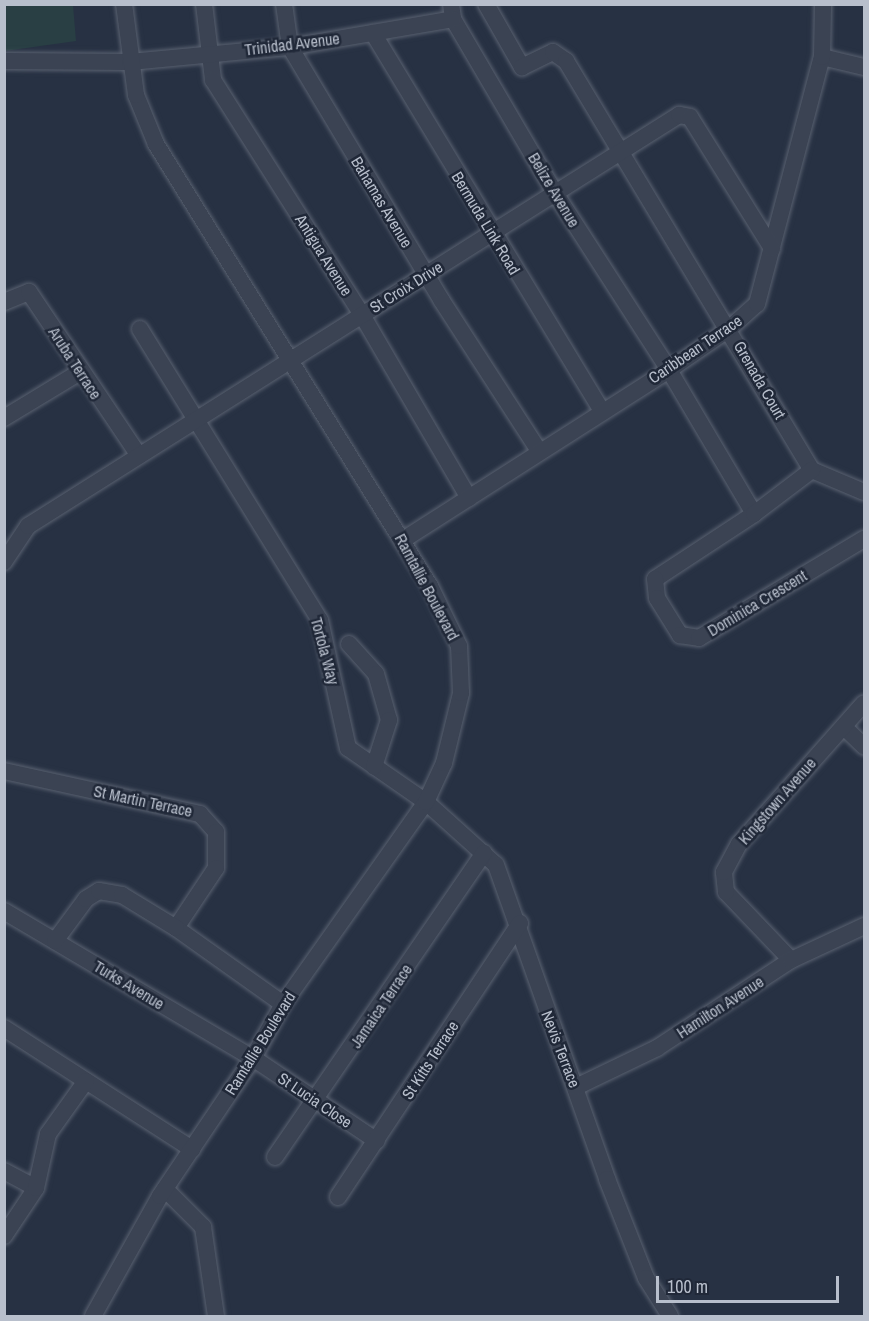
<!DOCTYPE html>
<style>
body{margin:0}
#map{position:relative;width:869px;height:1321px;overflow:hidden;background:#273143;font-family:"Archivo Narrow",sans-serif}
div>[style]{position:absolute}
.green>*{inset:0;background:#293f44}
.roads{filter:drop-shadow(0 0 2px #596170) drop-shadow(0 0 2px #596170)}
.minor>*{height:16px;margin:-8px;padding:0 8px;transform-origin:8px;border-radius:8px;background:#3b4353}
span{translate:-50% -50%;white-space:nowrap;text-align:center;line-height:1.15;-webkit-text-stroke:5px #202838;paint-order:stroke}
.street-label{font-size:16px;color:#b8bfcc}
.frame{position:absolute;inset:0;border:6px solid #b8bfcc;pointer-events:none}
.scale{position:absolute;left:656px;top:1276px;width:183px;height:27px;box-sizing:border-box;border:3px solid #b8bfcc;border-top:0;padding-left:8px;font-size:18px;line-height:21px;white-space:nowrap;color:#b8bfcc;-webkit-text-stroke:4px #202838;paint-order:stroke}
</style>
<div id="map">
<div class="green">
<div style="clip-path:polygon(4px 5px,73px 5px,76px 41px,5px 51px)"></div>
</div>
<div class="roads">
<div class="minor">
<div style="left:204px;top:4px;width:77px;rotate:83.2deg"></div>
<div style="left:213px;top:80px;width:278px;rotate:57.6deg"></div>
<div style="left:362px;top:315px;width:212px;rotate:59.7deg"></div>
<div style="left:284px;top:4px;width:43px;rotate:82.1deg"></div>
<div style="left:290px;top:47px;width:296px;rotate:59.1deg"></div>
<div style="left:442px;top:301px;width:179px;rotate:57.1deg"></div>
<div style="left:451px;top:4px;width:15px;rotate:82deg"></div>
<div style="left:453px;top:19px;width:202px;rotate:59.6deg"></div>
<div style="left:555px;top:193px;width:211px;rotate:57.2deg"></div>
<div style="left:669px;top:370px;width:167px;rotate:59.4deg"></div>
<div style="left:754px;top:514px;width:118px;rotate:146.7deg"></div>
<div style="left:655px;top:579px;width:19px;rotate:84deg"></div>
<div style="left:657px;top:598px;width:44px;rotate:58.1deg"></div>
<div style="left:680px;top:635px;width:19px;rotate:9deg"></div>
<div style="left:699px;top:638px;width:192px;rotate:-31deg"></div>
<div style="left:486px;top:4px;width:73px;rotate:60.3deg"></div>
<div style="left:522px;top:67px;width:34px;rotate:-26deg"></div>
<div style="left:553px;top:52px;width:16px;rotate:35deg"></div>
<div style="left:566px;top:61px;width:477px;rotate:59deg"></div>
<div style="left:812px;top:470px;width:56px;rotate:22.9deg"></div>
<div style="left:373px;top:33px;width:442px;rotate:58.8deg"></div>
<div style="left:822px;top:57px;width:43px;rotate:13.4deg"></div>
<div style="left:4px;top:61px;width:126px;rotate:0.5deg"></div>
<div style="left:130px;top:62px;width:161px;rotate:-5.4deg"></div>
<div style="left:290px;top:47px;width:165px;rotate:-9.7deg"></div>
<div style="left:4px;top:302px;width:27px;rotate:-22deg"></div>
<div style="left:29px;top:292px;width:197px;rotate:56.1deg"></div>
<div style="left:140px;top:329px;width:342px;rotate:58.3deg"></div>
<div style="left:320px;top:620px;width:131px;rotate:77.7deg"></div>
<div style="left:348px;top:748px;width:95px;rotate:34.7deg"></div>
<div style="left:426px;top:802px;width:94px;rotate:42deg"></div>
<div style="left:496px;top:865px;width:333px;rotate:70.5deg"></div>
<div style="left:607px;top:1179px;width:106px;rotate:68.5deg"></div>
<div style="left:646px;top:1278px;width:45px;rotate:57.7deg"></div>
<div style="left:4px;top:418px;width:89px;rotate:-31.2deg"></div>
<div style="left:754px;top:514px;width:73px;rotate:-37.2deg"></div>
<div style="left:403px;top:540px;width:316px;rotate:-32.6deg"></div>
<div style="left:669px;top:370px;width:74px;rotate:-34.5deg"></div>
<div style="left:730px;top:328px;width:36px;rotate:-42deg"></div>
<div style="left:757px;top:304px;width:255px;rotate:-75.3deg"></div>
<div style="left:822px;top:57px;width:53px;rotate:-88.9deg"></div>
<div style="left:4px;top:562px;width:43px;rotate:-56.3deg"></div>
<div style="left:28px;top:526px;width:770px;rotate:-32.27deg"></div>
<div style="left:679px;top:115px;width:11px;rotate:10deg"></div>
<div style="left:690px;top:117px;width:155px;rotate:58deg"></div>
<div style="left:349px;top:644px;width:40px;rotate:48deg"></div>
<div style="left:376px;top:674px;width:48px;rotate:74.2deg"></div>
<div style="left:389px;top:720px;width:49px;rotate:107.7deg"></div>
<div style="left:844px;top:727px;width:28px;rotate:44deg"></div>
<div style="left:4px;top:771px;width:201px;rotate:12.4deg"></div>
<div style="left:200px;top:814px;width:24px;rotate:48deg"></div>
<div style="left:216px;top:832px;width:36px;rotate:90deg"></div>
<div style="left:216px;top:868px;width:72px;rotate:123.7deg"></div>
<div style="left:176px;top:928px;width:131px;rotate:35.4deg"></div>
<div style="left:4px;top:911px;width:289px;rotate:30.6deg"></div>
<div style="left:253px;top:1058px;width:149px;rotate:33.8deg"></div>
<div style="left:55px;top:941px;width:52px;rotate:-53.6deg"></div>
<div style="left:86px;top:899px;width:15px;rotate:-32deg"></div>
<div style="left:99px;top:891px;width:23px;rotate:10deg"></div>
<div style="left:122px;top:895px;width:63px;rotate:31.4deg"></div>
<div style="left:791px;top:960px;width:94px;rotate:-133.7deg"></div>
<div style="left:726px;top:892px;width:20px;rotate:-96deg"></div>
<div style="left:724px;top:872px;width:32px;rotate:-62deg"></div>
<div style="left:739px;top:844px;width:188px;rotate:-48.4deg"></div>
<div style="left:4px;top:1028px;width:224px;rotate:32.8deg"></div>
<div style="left:576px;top:1087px;width:90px;rotate:-25.7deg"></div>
<div style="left:657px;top:1048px;width:160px;rotate:-33.3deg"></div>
<div style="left:791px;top:960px;width:81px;rotate:-25deg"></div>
<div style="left:275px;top:1157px;width:369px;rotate:-55.5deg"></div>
<div style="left:4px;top:1171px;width:36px;rotate:28deg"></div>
<div style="left:165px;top:1189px;width:54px;rotate:45deg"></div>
<div style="left:203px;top:1227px;width:90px;rotate:81.7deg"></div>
<div style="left:338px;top:1197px;width:329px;rotate:-56.4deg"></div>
<div style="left:4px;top:1236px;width:58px;rotate:-56.3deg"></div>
<div style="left:36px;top:1188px;width:55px;rotate:-77.5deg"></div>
<div style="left:48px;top:1134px;width:65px;rotate:-54.4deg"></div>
<div style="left:93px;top:1316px;width:137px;rotate:-60.8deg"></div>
<div style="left:160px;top:1196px;width:166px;rotate:-56deg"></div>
<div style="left:253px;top:1058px;width:62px;rotate:-60.9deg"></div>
<div style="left:283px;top:1004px;width:247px;rotate:-54.7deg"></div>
<div style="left:426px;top:802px;width:43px;rotate:-65.2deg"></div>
<div style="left:444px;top:763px;width:72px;rotate:-76.3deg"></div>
<div style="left:461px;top:693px;width:47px;rotate:-92.4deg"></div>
<div style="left:459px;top:646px;width:67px;rotate:-115.8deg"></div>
<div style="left:430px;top:586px;width:520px;rotate:-121.8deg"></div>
<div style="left:156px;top:144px;width:53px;rotate:-112.2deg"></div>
<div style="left:136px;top:95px;width:92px;rotate:-97.5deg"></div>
</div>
</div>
<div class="street-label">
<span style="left:292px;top:44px;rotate:-7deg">Trinidad Avenue</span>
<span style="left:554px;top:190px;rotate:59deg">Belize Avenue</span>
<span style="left:382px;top:202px;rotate:59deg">Bahamas Avenue</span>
<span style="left:486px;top:223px;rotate:59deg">Bermuda Link Road</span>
<span style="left:324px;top:255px;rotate:58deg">Antigua Avenue</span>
<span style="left:406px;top:287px;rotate:-32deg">St Croix Drive</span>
<span style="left:695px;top:349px;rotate:-34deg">Caribbean Terrace</span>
<span style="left:75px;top:363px;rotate:57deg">Aruba Terrace</span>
<span style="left:760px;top:380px;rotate:60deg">Grenada Court</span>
<span style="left:427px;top:587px;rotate:62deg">Ramtallie Boulevard</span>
<span style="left:757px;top:603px;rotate:-31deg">Dominica Crescent</span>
<span style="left:325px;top:651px;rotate:75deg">Tortola Way</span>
<span style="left:143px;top:801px;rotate:12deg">St Martin Terrace</span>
<span style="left:777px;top:801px;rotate:-49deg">Kingstown Avenue</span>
<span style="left:129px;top:985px;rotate:31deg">Turks Avenue</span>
<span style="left:381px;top:1006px;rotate:-56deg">Jamaica Terrace</span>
<span style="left:720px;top:1007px;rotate:-33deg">Hamilton Avenue</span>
<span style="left:260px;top:1043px;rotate:-58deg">Ramtallie Boulevard</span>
<span style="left:561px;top:1049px;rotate:69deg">Nevis Terrace</span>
<span style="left:430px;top:1060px;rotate:-57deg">St Kitts Terrace</span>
<span style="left:315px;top:1100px;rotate:34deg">St Lucia Close</span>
</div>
<div class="frame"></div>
<div class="scale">100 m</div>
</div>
